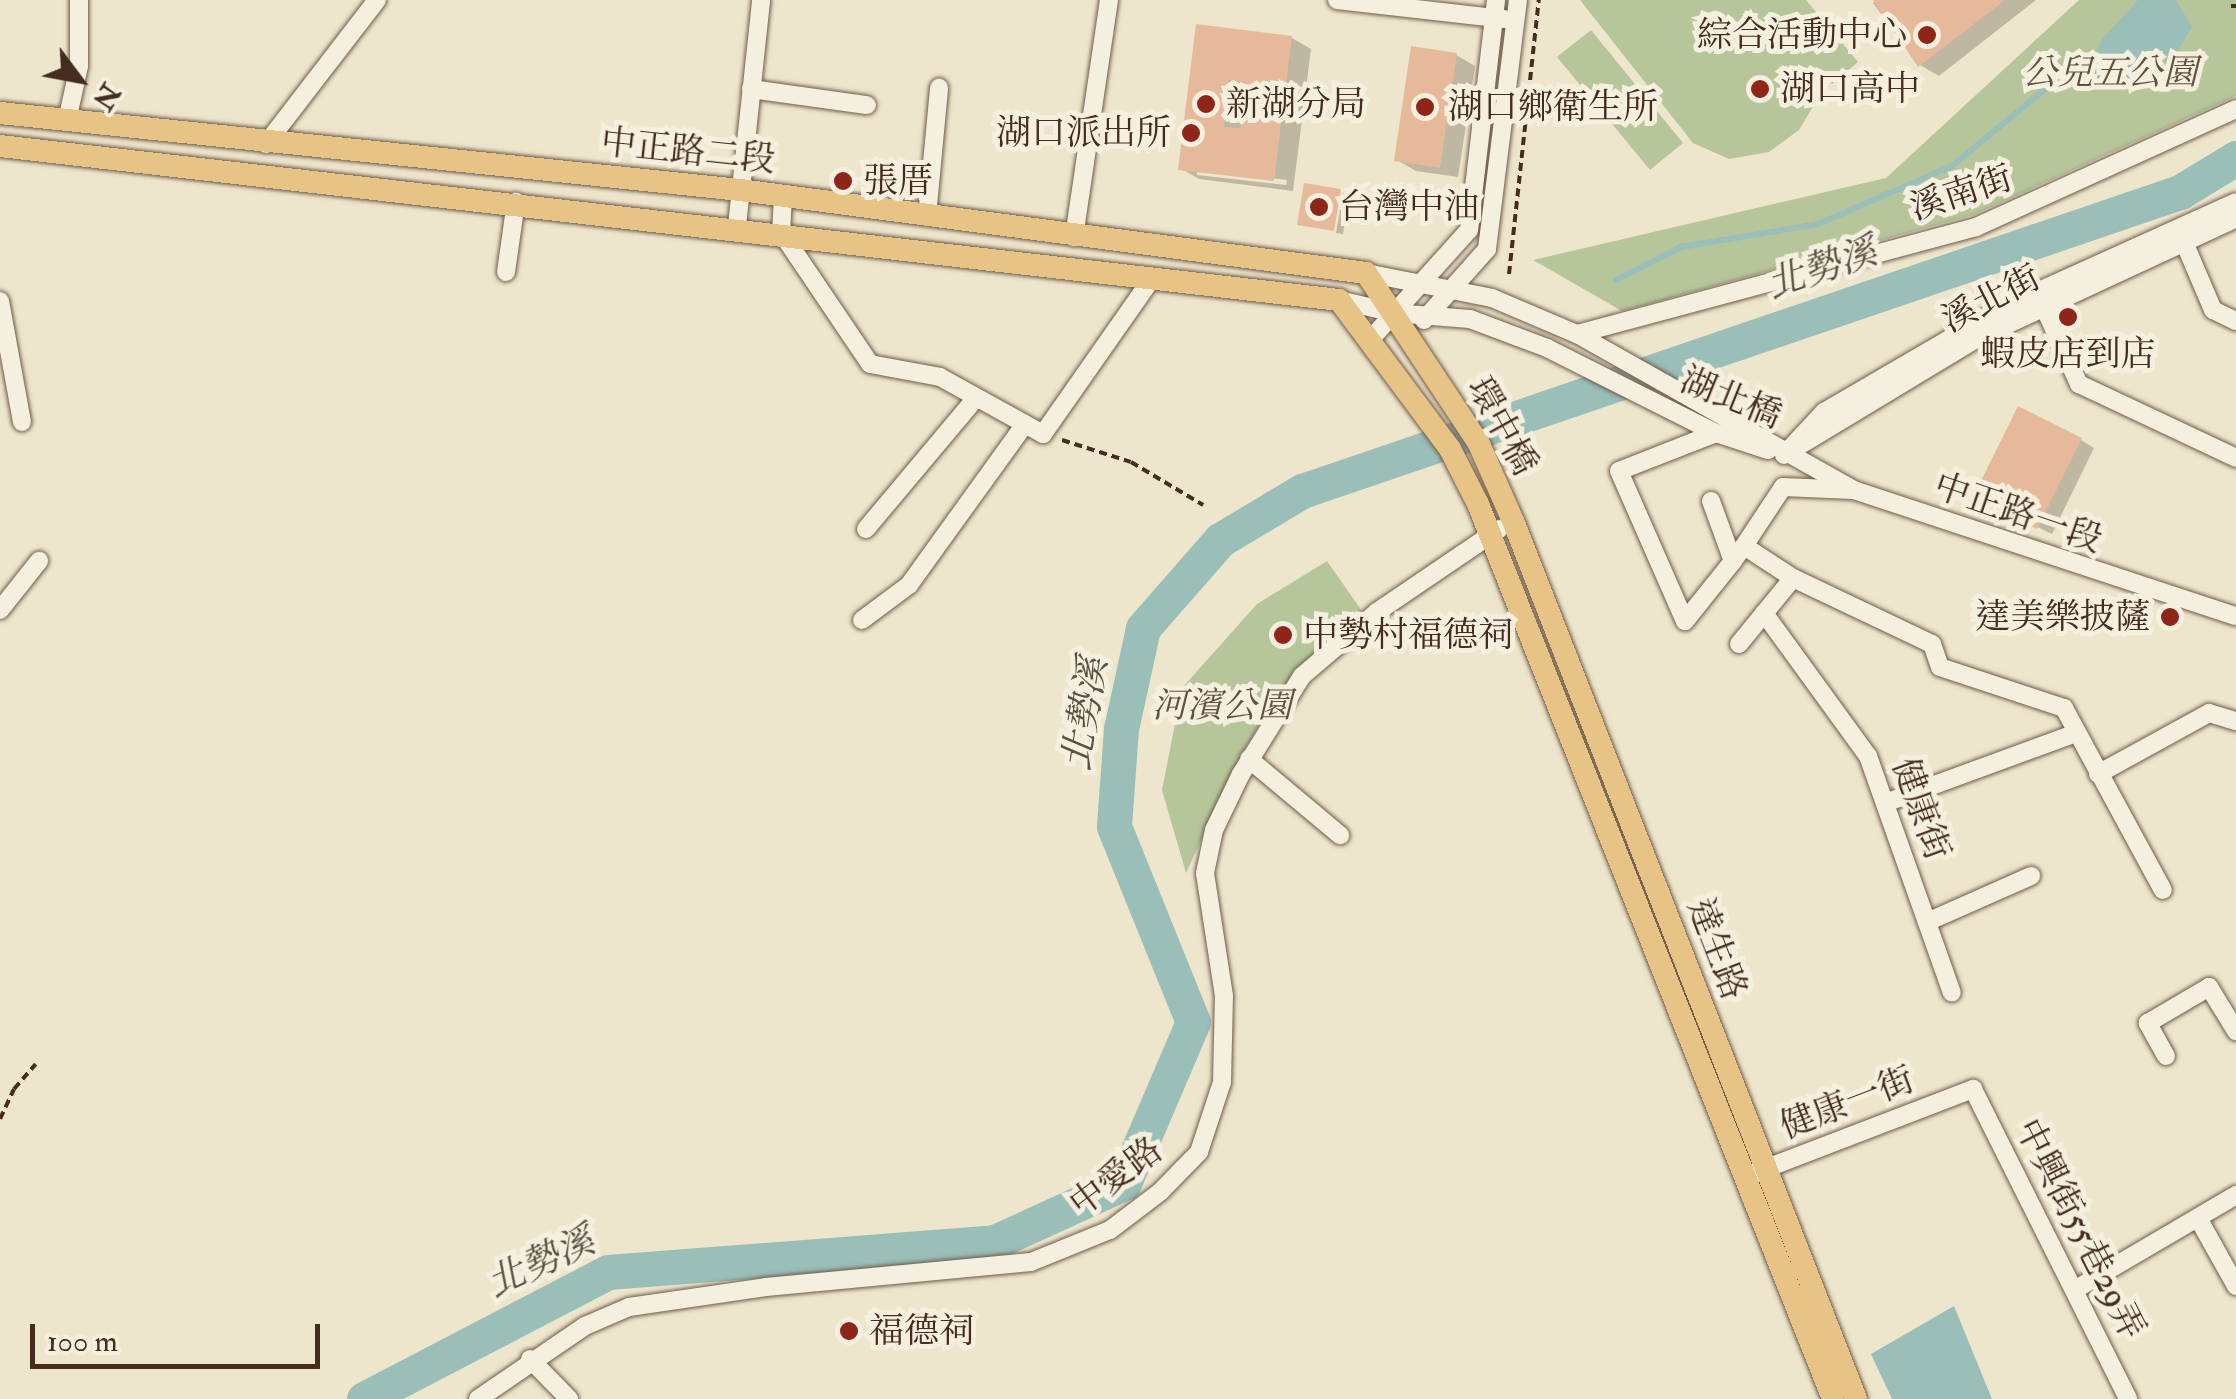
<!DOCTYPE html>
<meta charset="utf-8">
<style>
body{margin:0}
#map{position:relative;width:2236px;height:1399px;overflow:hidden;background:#eee6cc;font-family:"IM FELL Double Pica","Noto Serif TC",serif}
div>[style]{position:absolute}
.green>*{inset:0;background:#b6c69a}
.water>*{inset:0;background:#99bfb8}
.shadow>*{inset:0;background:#0003}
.stream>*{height:6px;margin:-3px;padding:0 3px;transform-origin:3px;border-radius:3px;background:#99bfb8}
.river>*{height:35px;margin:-17.5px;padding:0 17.5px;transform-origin:17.5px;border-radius:17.5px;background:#99bfb8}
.building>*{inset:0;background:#e6b99a}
.path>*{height:4px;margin-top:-2px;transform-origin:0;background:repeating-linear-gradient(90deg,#452c1f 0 8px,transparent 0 13px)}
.roads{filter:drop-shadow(0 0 2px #6f5a4a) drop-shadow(0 0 2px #6f5a4a)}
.minor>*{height:18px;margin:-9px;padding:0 9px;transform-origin:9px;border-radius:9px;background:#f4efde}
.major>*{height:22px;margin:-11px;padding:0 11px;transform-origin:11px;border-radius:11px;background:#e7c386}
.dots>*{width:28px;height:28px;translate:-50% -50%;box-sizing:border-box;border:5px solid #f4efde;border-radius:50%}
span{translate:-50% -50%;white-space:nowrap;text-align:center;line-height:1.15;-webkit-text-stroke:10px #f4efde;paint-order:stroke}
.poi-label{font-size:35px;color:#452c1f}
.right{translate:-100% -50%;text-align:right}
.left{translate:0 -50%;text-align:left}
.park-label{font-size:35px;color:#61523e;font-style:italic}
.street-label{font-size:35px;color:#452c1f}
.water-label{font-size:38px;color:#5a5145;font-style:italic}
.north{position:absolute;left:30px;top:30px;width:100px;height:100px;-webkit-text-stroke:8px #f4efde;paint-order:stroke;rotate:122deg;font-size:28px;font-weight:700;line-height:40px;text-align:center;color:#452c1f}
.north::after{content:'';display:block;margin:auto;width:35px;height:45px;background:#452c1f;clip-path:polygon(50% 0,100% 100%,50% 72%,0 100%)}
.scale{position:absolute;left:30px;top:1324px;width:290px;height:45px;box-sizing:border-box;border:5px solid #452c1f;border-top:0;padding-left:12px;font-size:30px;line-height:35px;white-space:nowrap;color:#452c1f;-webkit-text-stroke:8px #f4efde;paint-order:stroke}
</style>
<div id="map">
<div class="green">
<div style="clip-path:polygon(1580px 0,1806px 0,1858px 62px,1832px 84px,1820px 70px,1817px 100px,1799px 130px,1769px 152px,1729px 159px,1693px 143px)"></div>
<div style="clip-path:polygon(2079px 0,2236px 0,2236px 96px,1973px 215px,1622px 311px,1533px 260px,1886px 178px)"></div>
<div style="clip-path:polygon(1591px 30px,1683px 143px,1650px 170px,1557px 57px)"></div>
<div style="clip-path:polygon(1327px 561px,1362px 611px,1293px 672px,1240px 756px,1186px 873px,1162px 790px,1182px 688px,1257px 604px)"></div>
</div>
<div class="water">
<div style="clip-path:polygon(2138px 0,2176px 0,2192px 27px,2179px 49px,2123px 83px,2094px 84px,2087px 74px,2102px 39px)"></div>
<div style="clip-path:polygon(1954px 1306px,1992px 1399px,1892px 1399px,1871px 1354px)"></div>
</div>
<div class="shadow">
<div style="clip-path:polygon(1877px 0,2036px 0,1939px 76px,1920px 65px,1873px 3px)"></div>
<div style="clip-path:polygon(evenodd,1198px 26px,1292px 38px,1311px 49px,1293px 191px,1199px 179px,1180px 168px,1198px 26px,1197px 170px,1287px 180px,1286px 185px,1197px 175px,1197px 170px)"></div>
<div style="clip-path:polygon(1456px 55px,1475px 66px,1458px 177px,1416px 171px,1397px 160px)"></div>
<div style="clip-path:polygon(1343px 193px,1349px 196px,1343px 234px,1336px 233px)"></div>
<div style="clip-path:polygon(2081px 440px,2094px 448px,2052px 534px,1990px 504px)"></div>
</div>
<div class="stream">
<div style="left:1616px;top:280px;width:73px;rotate:-26.9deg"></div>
<div style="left:1681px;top:247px;width:139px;rotate:-9.5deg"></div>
<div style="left:1818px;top:224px;width:146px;rotate:-23.4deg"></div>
<div style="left:1952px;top:166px;width:121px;rotate:-39.6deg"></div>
<div style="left:2045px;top:89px;width:45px;rotate:-19.7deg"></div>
</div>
<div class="river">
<div style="left:364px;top:1399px;width:275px;rotate:-27.5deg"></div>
<div style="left:608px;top:1272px;width:388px;rotate:-4.4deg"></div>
<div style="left:995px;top:1242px;width:142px;rotate:-24.6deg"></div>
<div style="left:1124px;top:1183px;width:175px;rotate:-66.8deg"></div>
<div style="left:1193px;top:1022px;width:211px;rotate:-112deg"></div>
<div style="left:1114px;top:826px;width:97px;rotate:-85.9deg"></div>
<div style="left:1121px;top:729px;width:103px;rotate:-77.7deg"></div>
<div style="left:1143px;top:628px;width:117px;rotate:-48.8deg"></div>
<div style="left:1220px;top:540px;width:96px;rotate:-30.9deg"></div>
<div style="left:1302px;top:491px;width:928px;rotate:-18.81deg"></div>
<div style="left:2180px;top:192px;width:66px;rotate:-31.3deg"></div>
</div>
<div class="building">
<div style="clip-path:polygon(1873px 0,2005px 0,1918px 67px)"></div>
<div style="clip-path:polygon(evenodd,1196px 24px,1292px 36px,1274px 181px,1178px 170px,1196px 24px,1229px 80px,1246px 82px,1241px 128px,1224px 127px,1229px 80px)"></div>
<div style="clip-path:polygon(1411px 46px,1457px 53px,1440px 168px,1394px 161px)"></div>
<div style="clip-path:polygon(1304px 183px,1341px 189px,1334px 231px,1297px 225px)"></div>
<div style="clip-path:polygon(2018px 406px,2082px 438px,2037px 529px,1973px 497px)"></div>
<div style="clip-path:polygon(1277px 622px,1298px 636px,1289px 648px,1269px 634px)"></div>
</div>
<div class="path">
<div style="left:2231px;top:6px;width:5px"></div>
<div style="left:1509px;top:274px;width:276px;rotate:-83.8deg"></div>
<div style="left:1062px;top:440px;width:72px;rotate:17.7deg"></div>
<div style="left:1131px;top:462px;width:84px;rotate:30.8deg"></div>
<div style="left:0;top:1119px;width:33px;rotate:-65deg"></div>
<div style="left:14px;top:1089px;width:33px;rotate:-49deg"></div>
</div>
<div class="roads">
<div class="minor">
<div style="left:1337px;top:0;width:169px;rotate:6.5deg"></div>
<div style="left:751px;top:89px;width:117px;rotate:7.9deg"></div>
<div style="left:67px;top:121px;width:56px;rotate:-77.7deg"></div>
<div style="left:79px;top:66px;width:66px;rotate:-90deg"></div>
<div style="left:266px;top:144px;width:182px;rotate:-52.4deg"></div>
<div style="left:783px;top:196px;width:36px;rotate:93deg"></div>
<div style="left:781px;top:232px;width:159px;rotate:56deg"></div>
<div style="left:870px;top:364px;width:71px;rotate:10.5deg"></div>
<div style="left:940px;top:377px;width:118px;rotate:29deg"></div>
<div style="left:1043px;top:434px;width:188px;rotate:-55deg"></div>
<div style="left:927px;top:216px;width:129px;rotate:-84.6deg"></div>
<div style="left:737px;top:226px;width:227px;rotate:-83.9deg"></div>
<div style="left:1074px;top:237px;width:240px;rotate:-81.6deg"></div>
<div style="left:2184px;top:242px;width:74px;rotate:66.9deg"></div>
<div style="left:2213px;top:310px;width:25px;rotate:26deg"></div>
<div style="left:506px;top:272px;width:71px;rotate:-81.9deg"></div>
<div style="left:1366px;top:273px;width:128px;rotate:11.2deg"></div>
<div style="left:1492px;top:298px;width:92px;rotate:23deg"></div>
<div style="left:1577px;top:334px;width:318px;rotate:29.4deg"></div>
<div style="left:1854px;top:490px;width:402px;rotate:18.3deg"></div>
<div style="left:1339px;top:300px;width:57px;rotate:13.3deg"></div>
<div style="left:1394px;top:313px;width:76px;rotate:4.5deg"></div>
<div style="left:1470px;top:319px;width:82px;rotate:20.6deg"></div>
<div style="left:1547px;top:348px;width:189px;rotate:26.7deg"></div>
<div style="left:1716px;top:433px;width:55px;rotate:18.1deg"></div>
<div style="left:0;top:301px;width:123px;rotate:79.7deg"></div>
<div style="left:2044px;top:307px;width:85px;rotate:65.6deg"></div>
<div style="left:2079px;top:384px;width:174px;rotate:25.2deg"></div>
<div style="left:1424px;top:320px;width:95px;rotate:-48.4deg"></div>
<div style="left:1487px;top:249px;width:251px;rotate:-82.9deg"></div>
<div style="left:1577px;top:334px;width:413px;rotate:-15deg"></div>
<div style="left:1976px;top:227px;width:286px;rotate:-24.4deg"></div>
<div style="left:1369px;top:341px;width:149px;rotate:-48deg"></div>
<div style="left:1469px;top:230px;width:232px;rotate:-83.3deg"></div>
<div style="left:1716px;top:433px;width:104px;rotate:158.6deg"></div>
<div style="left:1619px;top:471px;width:164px;rotate:66.3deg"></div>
<div style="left:1685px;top:621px;width:77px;rotate:-51.3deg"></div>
<div style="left:1802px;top:444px;width:205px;rotate:-31.1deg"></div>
<div style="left:1978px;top:338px;width:285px;rotate:-24.9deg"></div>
<div style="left:1784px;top:455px;width:59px;rotate:-47.1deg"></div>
<div style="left:1824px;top:412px;width:213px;rotate:-30.2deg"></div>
<div style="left:2008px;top:305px;width:250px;rotate:-24.3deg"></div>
<div style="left:1853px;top:490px;width:70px;rotate:-177.5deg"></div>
<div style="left:1783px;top:487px;width:71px;rotate:123.5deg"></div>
<div style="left:1744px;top:546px;width:59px;rotate:33.1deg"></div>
<div style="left:1793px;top:578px;width:154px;rotate:25.4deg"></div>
<div style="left:1932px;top:644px;width:24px;rotate:71deg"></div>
<div style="left:1940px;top:667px;width:131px;rotate:18.3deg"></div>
<div style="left:2064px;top:708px;width:207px;rotate:61.5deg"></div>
<div style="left:1711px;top:501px;width:64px;rotate:69.9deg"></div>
<div style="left:1733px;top:561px;width:9px;rotate:-54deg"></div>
<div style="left:866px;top:529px;width:171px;rotate:-50deg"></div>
<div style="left:0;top:610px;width:63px;rotate:-51.5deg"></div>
<div style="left:1764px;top:613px;width:177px;rotate:54deg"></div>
<div style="left:1868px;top:756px;width:251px;rotate:70.5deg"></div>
<div style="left:862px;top:620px;width:59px;rotate:-36.7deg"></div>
<div style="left:909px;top:585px;width:198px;rotate:-54.2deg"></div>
<div style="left:1739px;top:644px;width:85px;rotate:-50.7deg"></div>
<div style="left:1249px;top:759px;width:119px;rotate:39.9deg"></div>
<div style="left:2098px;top:774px;width:127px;rotate:-28.8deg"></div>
<div style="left:2209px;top:713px;width:28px;rotate:17deg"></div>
<div style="left:1885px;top:803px;width:203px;rotate:-20.1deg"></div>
<div style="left:1927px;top:922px;width:114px;rotate:-23.9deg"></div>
<div style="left:2166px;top:1056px;width:38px;rotate:-119deg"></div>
<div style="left:2148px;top:1023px;width:71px;rotate:-30.5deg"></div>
<div style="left:2209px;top:987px;width:52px;rotate:58.5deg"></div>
<div style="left:1754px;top:1173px;width:235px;rotate:-21deg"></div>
<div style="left:1973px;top:1089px;width:347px;rotate:63.4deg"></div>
<div style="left:2198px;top:1218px;width:78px;rotate:60.8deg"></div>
<div style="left:2076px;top:1289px;width:186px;rotate:-30.4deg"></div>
<div style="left:530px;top:1359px;width:56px;rotate:45.7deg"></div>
<div style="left:478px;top:1399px;width:130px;rotate:-34.3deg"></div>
<div style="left:585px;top:1326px;width:48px;rotate:-23.4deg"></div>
<div style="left:629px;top:1307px;width:138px;rotate:-8.3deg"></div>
<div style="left:766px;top:1287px;width:266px;rotate:-5.4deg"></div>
<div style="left:1031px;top:1262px;width:85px;rotate:-22.1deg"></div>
<div style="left:1110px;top:1230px;width:63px;rotate:-37.2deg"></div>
<div style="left:1160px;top:1192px;width:56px;rotate:-45.7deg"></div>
<div style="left:1199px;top:1152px;width:74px;rotate:-71.8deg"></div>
<div style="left:1222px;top:1082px;width:86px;rotate:-88.7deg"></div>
<div style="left:1224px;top:996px;width:124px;rotate:-98.8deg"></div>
<div style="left:1205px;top:873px;width:44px;rotate:-78.2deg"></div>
<div style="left:1214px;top:830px;width:62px;rotate:-64.3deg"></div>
<div style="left:1241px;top:774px;width:115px;rotate:-58.1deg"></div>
<div style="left:1302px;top:676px;width:99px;rotate:-40.5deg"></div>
<div style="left:1377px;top:612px;width:148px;rotate:-34.2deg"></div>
</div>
<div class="major">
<div style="left:0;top:113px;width:744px;rotate:5.94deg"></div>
<div style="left:740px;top:190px;width:631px;rotate:7.55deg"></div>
<div style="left:1366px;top:273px;width:205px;rotate:56.5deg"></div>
<div style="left:1479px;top:444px;width:86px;rotate:66.1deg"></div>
<div style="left:1514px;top:523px;width:940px;rotate:68.67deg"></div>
<div style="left:0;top:146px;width:1348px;rotate:6.56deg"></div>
<div style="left:1339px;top:300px;width:186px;rotate:53.3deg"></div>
<div style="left:1450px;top:449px;width:62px;rotate:63deg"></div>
<div style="left:1478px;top:504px;width:963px;rotate:68.36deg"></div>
</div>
</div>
<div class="dots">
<div style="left:1927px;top:35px;background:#8f2418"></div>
<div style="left:1760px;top:89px;background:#8f2418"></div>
<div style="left:1206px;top:104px;background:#8f2418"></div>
<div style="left:1425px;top:107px;background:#8f2418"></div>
<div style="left:1191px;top:133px;background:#8f2418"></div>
<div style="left:843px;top:181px;background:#8f2418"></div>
<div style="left:1319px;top:207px;background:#8f2418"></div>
<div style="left:2068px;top:317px;background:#8f2418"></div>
<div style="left:2170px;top:617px;background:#8f2418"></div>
<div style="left:1283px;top:635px;background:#8f2418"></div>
<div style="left:849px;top:1331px;background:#8f2418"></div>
</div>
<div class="poi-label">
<span class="right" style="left:1907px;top:35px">綜合活動中心</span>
<span class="left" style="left:1780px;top:89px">湖口高中</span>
<span class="left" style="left:1226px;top:104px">新湖分局</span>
<span class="left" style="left:1448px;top:107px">湖口鄉衛生所</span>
<span class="right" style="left:1171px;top:133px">湖口派出所</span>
<span class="left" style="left:863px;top:181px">張厝</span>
<span class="left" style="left:1339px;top:207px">台灣中油</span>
<span style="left:2068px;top:354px">蝦皮店到店</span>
<span class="right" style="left:2150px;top:617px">達美樂披薩</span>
<span class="left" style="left:1303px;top:635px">中勢村福德祠</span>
<span class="left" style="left:869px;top:1331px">福德祠</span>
</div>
<div class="park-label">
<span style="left:2110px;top:73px">公兒五公園</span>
<span style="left:1222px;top:706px">河濱公園</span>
</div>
<div class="street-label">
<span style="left:688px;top:151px;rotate:6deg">中正路二段</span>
<span style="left:1961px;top:193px;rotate:-18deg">溪南街</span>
<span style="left:1991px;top:299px;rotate:-27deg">溪北街</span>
<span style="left:1731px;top:398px;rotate:22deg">湖北橋</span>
<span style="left:1502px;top:426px;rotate:61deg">環中橋</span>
<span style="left:2018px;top:513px;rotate:19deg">中正路一段</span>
<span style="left:1921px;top:809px;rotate:70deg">健康街</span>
<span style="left:1717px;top:949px;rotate:69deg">達生路</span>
<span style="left:1847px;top:1103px;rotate:-21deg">健康一街</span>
<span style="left:1116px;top:1177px;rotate:-37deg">中愛路</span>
<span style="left:2080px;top:1229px;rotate:63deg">中興街55巷29弄</span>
</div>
<div class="water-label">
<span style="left:1822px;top:269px;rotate:-19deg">北勢溪</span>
<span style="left:1086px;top:714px;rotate:-81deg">北勢溪</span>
<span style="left:541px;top:1263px;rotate:-25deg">北勢溪</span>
</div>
<div class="north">N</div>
<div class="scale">100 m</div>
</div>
